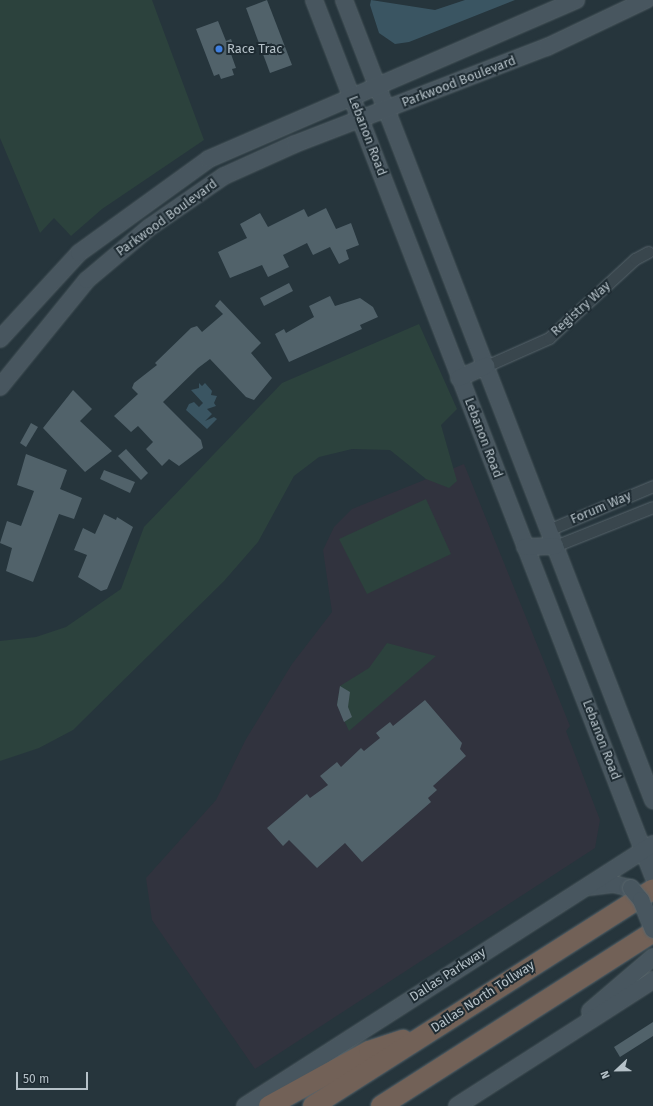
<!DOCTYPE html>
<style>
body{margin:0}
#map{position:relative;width:653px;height:1106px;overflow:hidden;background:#26353c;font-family:"Fira Sans",sans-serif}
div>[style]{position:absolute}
.medical>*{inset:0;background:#31333e}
.green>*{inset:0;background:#2c423d}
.water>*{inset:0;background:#3a5562}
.building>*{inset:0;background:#51626a}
.roads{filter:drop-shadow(0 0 1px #57646b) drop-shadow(0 0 1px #57646b)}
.minor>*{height:11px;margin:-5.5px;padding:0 5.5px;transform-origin:5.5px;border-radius:5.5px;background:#39464d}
.secondary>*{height:16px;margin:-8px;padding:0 8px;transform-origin:8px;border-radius:8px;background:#48565f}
.motorway>*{height:20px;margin:-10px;padding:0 10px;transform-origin:10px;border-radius:10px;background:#726157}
.bridges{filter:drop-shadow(0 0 1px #57646b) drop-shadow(0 0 1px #57646b)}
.secondary-bridge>*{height:16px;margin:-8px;padding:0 8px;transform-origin:8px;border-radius:8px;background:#48565f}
.dots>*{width:11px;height:11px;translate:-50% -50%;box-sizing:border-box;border:2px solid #1e2b32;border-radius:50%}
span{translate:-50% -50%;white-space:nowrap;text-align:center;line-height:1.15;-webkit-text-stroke:4px #1e2b32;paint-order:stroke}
.poi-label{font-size:13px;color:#b5c1c8}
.left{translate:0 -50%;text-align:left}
.street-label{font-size:13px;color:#b5c1c8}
.north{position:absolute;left:597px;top:1050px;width:40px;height:40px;-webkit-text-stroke:3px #1e2b32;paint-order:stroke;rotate:248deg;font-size:11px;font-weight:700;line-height:16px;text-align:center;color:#b5c1c8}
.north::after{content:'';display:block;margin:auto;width:14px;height:18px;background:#b5c1c8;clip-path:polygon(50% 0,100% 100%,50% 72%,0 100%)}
.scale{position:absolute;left:16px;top:1072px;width:72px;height:18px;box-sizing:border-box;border:2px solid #b5c1c8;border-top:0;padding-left:5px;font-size:12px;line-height:14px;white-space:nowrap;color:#b5c1c8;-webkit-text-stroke:3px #1e2b32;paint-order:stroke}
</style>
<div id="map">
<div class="medical">
<div style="clip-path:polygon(464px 464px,570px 726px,566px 731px,600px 820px,595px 848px,255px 1069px,152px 920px,146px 878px,216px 800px,246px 739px,292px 664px,332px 612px,323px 550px,334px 527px,352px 509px)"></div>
</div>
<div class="green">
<div style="clip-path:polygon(0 0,152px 0,204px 140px,102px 209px,71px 236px,54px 218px,40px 233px,0 138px)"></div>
<div style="clip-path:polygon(419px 324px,457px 409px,441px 425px,457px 481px,449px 488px,426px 479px,390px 450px,352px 449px,319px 457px,294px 476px,258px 542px,224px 581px,73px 730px,39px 748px,0 761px,0 641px,36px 637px,66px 627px,121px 589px,144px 527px,282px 383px)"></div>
<div style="clip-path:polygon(426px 499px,451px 554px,367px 594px,339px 539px)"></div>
<div style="clip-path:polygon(387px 643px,436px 656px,349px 731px,337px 705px,340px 686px,369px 668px)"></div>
</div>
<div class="water">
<div style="clip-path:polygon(371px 0,435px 10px,465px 0,515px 0,409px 42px,395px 44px,379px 33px,370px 5px)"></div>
<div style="clip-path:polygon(199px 383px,202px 386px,205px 383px,212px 391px,211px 395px,217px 396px,214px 403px,216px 406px,207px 409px,212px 414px,205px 421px,214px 417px,217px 419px,207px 429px,186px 410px,189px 404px,194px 402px,199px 407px,203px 403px,191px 390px,199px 388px)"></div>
</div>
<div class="building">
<div style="clip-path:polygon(267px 0,292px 65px,270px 73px,246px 8px)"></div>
<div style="clip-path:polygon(218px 21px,226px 41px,231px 39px,236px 52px,231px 54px,236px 68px,232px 69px,234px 75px,221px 79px,219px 74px,214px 76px,196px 29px)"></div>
<div style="clip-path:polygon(326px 208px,336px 229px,351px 223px,359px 245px,346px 250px,349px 259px,339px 264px,330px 247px,313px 255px,307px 243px,283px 255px,289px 267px,268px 277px,262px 265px,230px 278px,218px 252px,247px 238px,240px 224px,260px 213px,268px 227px,304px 209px,308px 217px)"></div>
<div style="clip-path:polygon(289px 283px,293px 291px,264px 306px,260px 298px)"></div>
<div style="clip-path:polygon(330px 296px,335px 306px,360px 298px,373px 307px,378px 317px,360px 325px,362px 329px,289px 362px,275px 334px,284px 329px,286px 333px,314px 317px,309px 306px)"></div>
<div style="clip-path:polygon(220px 300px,261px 343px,251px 353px,272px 378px,254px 400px,246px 397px,210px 359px,198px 368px,163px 402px,201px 440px,203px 448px,179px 466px,169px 459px,162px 466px,146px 449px,153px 442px,138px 426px,131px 432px,114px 416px,138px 394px,132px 388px,134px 383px,157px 365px,155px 363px,191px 328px,197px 326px,202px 332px,223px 314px,215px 306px)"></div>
<div style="clip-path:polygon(73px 390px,92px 409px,80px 421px,112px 451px,85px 472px,43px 428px)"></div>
<div style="clip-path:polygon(31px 423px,38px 427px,26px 447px,20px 443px)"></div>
<div style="clip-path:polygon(126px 449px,148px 473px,141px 480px,118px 456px)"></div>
<div style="clip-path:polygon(26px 454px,67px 470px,60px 489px,82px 498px,74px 519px,59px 514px,33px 582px,6px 571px,12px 548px,0 543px,7px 521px,21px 526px,34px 491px,17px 485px)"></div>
<div style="clip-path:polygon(104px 470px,135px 482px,130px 493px,100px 479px)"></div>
<div style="clip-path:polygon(104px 514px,116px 520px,117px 517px,133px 527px,107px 589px,101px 591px,78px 577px,87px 555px,74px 550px,83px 528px,95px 534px)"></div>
<div style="clip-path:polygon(340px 686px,350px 692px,348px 707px,352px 717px,344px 722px,337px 705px)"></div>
<div style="clip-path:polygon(425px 700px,462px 743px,460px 749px,466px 756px,433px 786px,437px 790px,428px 798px,431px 802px,362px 862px,345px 843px,317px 868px,289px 840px,283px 846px,267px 828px,307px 794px,310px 798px,328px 785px,320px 776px,337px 762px,341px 767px,361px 748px,364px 751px,380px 738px,376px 733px,390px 722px,393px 726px)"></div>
<div style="clip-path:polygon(653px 1022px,653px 1036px,620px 1057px,614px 1047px)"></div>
</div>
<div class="roads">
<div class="minor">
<div style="left:486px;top:366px;width:69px;rotate:-24deg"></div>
<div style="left:549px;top:338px;width:117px;rotate:-42.6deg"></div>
<div style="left:635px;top:259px;width:15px;rotate:-28deg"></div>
<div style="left:548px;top:530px;width:114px;rotate:-22.7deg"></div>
<div style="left:555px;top:546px;width:105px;rotate:-21.7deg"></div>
</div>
<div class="secondary">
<div style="left:314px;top:0;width:939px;rotate:68.84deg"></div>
<div style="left:344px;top:0;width:858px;rotate:68.88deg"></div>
<div style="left:0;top:339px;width:117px;rotate:-47.4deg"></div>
<div style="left:79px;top:253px;width:160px;rotate:-35.9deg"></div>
<div style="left:209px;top:159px;width:400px;rotate:-23.4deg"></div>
<div style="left:459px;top:378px;width:30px;rotate:-24deg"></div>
<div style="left:0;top:387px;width:138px;rotate:-50.9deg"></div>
<div style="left:87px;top:280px;width:82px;rotate:-40.1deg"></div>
<div style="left:150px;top:227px;width:90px;rotate:-34.6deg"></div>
<div style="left:224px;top:176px;width:78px;rotate:-24.3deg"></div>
<div style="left:295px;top:144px;width:270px;rotate:-21.1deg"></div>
<div style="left:547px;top:47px;width:110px;rotate:-25.4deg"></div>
<div style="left:525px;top:547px;width:30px;rotate:-2deg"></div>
<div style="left:589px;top:887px;width:24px;rotate:-7deg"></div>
<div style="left:613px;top:884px;width:18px;rotate:13deg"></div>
<div style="left:590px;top:1011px;width:83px;rotate:-40.6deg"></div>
<div style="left:245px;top:1106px;width:485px;rotate:-32.7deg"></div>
<div style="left:457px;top:1106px;width:233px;rotate:-32.7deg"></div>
</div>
<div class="motorway">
<div style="left:269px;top:1106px;width:114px;rotate:-28.8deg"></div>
<div style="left:369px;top:1051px;width:36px;rotate:-18deg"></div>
<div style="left:313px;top:1106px;width:403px;rotate:-32.5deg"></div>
<div style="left:381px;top:1106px;width:323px;rotate:-32.6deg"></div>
</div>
</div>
<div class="bridges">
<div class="secondary-bridge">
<div style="left:631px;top:888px;width:16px;rotate:50deg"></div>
<div style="left:641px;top:900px;width:32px;rotate:68deg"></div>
</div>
</div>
<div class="dots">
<div style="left:219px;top:49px;background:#3f7fe0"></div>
</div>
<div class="poi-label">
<span class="left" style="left:227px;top:49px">Race Trac</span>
</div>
<div class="street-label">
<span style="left:459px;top:82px;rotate:-21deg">Parkwood Boulevard</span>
<span style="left:367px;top:136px;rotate:69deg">Lebanon Road</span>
<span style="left:167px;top:218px;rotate:-36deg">Parkwood Boulevard</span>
<span style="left:581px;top:309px;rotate:-42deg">Registry Way</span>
<span style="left:483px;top:438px;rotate:69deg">Lebanon Road</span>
<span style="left:601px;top:508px;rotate:-23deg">Forum Way</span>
<span style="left:601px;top:740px;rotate:69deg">Lebanon Road</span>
<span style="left:448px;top:975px;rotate:-33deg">Dallas Parkway</span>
<span style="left:483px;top:997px;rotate:-33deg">Dallas North Tollway</span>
</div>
<div class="north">N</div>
<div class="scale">50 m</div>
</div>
